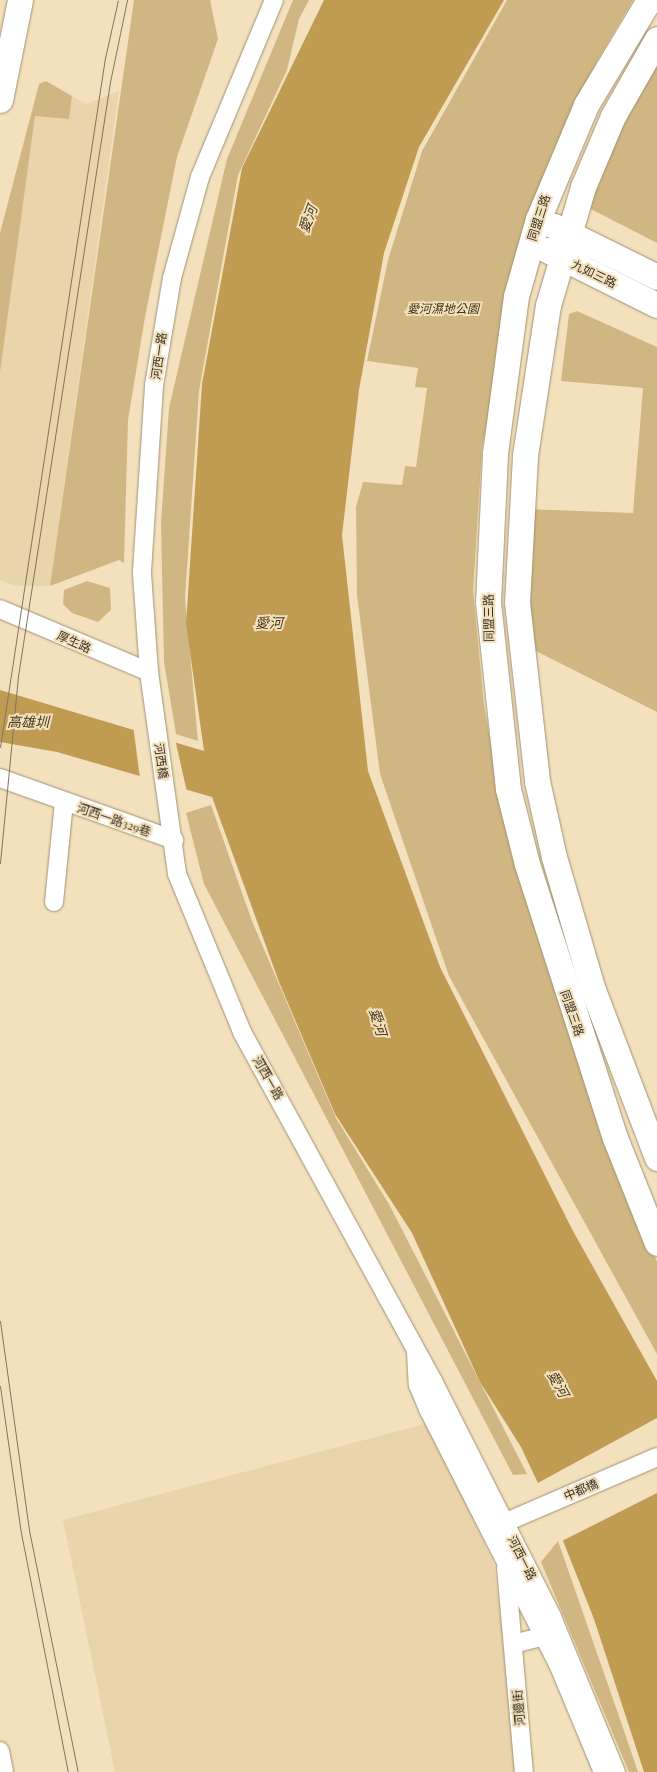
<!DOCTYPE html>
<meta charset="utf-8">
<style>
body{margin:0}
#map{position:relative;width:657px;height:1772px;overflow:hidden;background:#f3e1be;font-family:"Playfair Display","Noto Sans TC",serif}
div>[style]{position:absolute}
.built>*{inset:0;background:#ead4ab}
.green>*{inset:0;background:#d0b683}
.water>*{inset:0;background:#c09c52}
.pier>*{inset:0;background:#f3e1be}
.roads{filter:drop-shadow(0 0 1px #a19170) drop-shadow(0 0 1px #a19170)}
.street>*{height:18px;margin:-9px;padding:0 9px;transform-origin:9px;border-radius:9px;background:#fff}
.secondary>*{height:25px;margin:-12.5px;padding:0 12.5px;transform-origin:12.5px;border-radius:12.5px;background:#fff}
.tram>*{height:1px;margin:-0.5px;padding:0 0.5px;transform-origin:0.5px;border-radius:0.5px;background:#817560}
span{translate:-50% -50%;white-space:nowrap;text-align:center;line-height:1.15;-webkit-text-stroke:4px #f3e1be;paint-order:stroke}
.street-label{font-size:12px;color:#393225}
.park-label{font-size:12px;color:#403110;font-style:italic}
.water-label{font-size:14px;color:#4a3a1a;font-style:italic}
</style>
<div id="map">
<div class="built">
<div style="clip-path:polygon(119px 91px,50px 586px,16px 586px,0 580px,0 362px,35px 115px,69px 119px,72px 96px,87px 104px)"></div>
<div style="clip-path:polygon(432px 1422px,494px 1565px,519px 1772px,115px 1772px,63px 1520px)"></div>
</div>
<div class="green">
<div style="clip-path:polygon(134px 0,210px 0,218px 39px,177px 157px,145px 317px,128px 420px,124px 563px,119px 560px,50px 586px)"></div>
<div style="clip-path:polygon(293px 0,309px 0,299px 19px,287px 70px,238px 175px,199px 391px,185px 598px,198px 741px,176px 734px,164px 662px,161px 523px,169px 408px,227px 159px)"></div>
<div style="clip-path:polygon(507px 0,633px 0,597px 61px,564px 130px,493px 391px,482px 448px,473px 591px,484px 705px,501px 801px,628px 1190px,657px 1262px,657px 1354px,449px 976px,380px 774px,357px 595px,356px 507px,363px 482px,402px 485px,405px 466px,416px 467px,427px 388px,415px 387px,418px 368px,367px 361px,388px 260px,422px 151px)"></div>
<div style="clip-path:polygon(657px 63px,657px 243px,587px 207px,629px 105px)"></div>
<div style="clip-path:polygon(46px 81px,72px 96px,69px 119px,35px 116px,0 372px,0 233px,39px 84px)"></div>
<div style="clip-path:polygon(577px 311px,657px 347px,657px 712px,528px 647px,526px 509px,633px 513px,643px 388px,561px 381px,569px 314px)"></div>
<div style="clip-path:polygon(87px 581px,110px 588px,111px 610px,98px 622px,72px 613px,63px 604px,64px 590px)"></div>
<div style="clip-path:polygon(211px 805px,252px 921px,336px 1118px,390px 1206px,527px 1474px,513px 1475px,204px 884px,186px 813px)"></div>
<div style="clip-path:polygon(558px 1541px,622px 1725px,638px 1772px,629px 1772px,541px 1562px)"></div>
</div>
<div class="water">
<div style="clip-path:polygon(324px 0,504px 0,419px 147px,384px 253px,359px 390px,342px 535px,368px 771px,440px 967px,573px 1231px,657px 1381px,657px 1772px,644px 1772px,594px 1619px,552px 1513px,521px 1447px,480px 1382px,412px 1233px,335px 1114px,279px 982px,212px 797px,57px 752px,0 742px,0 690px,204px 751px,186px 624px,202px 384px,242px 168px)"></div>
</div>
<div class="pier">
<div style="clip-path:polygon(133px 725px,175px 739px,187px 792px,140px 778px)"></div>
<div style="clip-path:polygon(657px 1418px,657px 1493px,560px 1542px,536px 1484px)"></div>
</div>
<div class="roads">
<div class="street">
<div style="left:274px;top:0;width:192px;rotate:112.7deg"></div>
<div style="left:200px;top:177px;width:105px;rotate:105.5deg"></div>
<div style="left:172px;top:278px;width:109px;rotate:99.5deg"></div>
<div style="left:154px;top:386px;width:188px;rotate:93.7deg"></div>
<div style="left:142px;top:574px;width:98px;rotate:85.9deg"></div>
<div style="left:149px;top:672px;width:204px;rotate:82.1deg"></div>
<div style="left:177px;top:874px;width:171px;rotate:67.6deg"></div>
<div style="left:242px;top:1032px;width:398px;rotate:61.3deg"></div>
<div style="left:433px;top:1381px;width:264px;rotate:63.2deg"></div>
<div style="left:552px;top:1617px;width:168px;rotate:67.6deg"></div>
<div style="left:0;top:609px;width:162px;rotate:22.9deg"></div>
<div style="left:0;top:778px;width:185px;rotate:19.6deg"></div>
<div style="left:54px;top:902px;width:100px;rotate:-84.3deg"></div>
<div style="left:416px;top:1352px;width:33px;rotate:87deg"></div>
<div style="left:418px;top:1385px;width:26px;rotate:67deg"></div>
<div style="left:428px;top:1409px;width:286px;rotate:63deg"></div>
<div style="left:558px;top:1664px;width:117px;rotate:67.4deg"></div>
<div style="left:504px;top:1523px;width:167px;rotate:-23.3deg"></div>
<div style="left:506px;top:1568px;width:205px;rotate:85deg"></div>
<div style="left:513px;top:1644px;width:32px;rotate:-14deg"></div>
<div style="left:0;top:1751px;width:21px;rotate:79deg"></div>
</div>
<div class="secondary">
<div style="left:649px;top:0;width:122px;rotate:121deg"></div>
<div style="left:586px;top:105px;width:124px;rotate:112.8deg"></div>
<div style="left:538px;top:219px;width:80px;rotate:105.9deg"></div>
<div style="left:516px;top:296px;width:159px;rotate:97.6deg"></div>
<div style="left:495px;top:454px;width:148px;rotate:92.7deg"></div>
<div style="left:488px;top:602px;width:188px;rotate:83.9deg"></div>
<div style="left:508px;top:789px;width:77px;rotate:75.8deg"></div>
<div style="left:527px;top:864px;width:288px;rotate:72.2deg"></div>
<div style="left:615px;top:1138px;width:113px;rotate:68.2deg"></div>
<div style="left:657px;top:39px;width:89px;rotate:119.7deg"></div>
<div style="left:613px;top:116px;width:77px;rotate:112.9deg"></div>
<div style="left:583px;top:187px;width:123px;rotate:106.5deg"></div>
<div style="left:548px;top:305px;width:153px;rotate:98.7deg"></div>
<div style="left:525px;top:456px;width:146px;rotate:93.1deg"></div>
<div style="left:517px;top:602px;width:180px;rotate:83.6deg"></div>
<div style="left:537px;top:781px;width:78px;rotate:77.4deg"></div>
<div style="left:554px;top:857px;width:139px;rotate:73.7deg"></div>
<div style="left:593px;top:990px;width:180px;rotate:69.1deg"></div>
<div style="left:0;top:100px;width:102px;rotate:-78.7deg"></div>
<div style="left:554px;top:226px;width:115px;rotate:26.3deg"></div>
<div style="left:547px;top:250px;width:123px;rotate:26.6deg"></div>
</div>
</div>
<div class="tram">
<div style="left:0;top:747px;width:697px;rotate:-81.34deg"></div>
<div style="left:105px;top:58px;width:59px;rotate:-77.4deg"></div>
<div style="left:0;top:863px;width:188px;rotate:-84.5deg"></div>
<div style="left:18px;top:676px;width:601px;rotate:-81.2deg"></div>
<div style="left:110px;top:82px;width:84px;rotate:-78.3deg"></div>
<div style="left:0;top:1321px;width:211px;rotate:82.1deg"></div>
<div style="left:29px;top:1530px;width:247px;rotate:78.6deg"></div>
<div style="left:0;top:1386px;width:148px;rotate:81.9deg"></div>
<div style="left:21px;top:1533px;width:244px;rotate:78.9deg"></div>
</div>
<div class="street-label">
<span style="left:539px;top:218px;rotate:-72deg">同盟三路</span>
<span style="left:594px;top:274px;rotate:26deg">九如三路</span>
<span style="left:159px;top:356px;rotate:-82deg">河西一路</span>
<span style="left:489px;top:618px;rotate:-91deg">同盟三路</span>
<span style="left:74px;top:642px;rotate:24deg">厚生路</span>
<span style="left:161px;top:761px;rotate:82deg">河西橋</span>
<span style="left:114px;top:820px;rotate:19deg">河西一路329巷</span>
<span style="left:572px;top:1013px;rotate:71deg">同盟三路</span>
<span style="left:268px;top:1078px;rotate:60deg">河西一路</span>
<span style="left:581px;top:1490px;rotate:-23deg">中都橋</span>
<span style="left:522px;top:1558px;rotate:63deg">河西一路</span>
<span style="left:519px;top:1708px;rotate:-95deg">河邊街</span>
</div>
<div class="park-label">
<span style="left:443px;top:309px">愛河濕地公園</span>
</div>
<div class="water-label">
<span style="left:308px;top:219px;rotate:-70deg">愛河</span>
<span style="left:269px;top:623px">愛河</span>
<span style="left:28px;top:722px">高雄圳</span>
<span style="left:378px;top:1022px;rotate:73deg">愛河</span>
<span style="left:558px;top:1384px;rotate:62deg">愛河</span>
</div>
</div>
